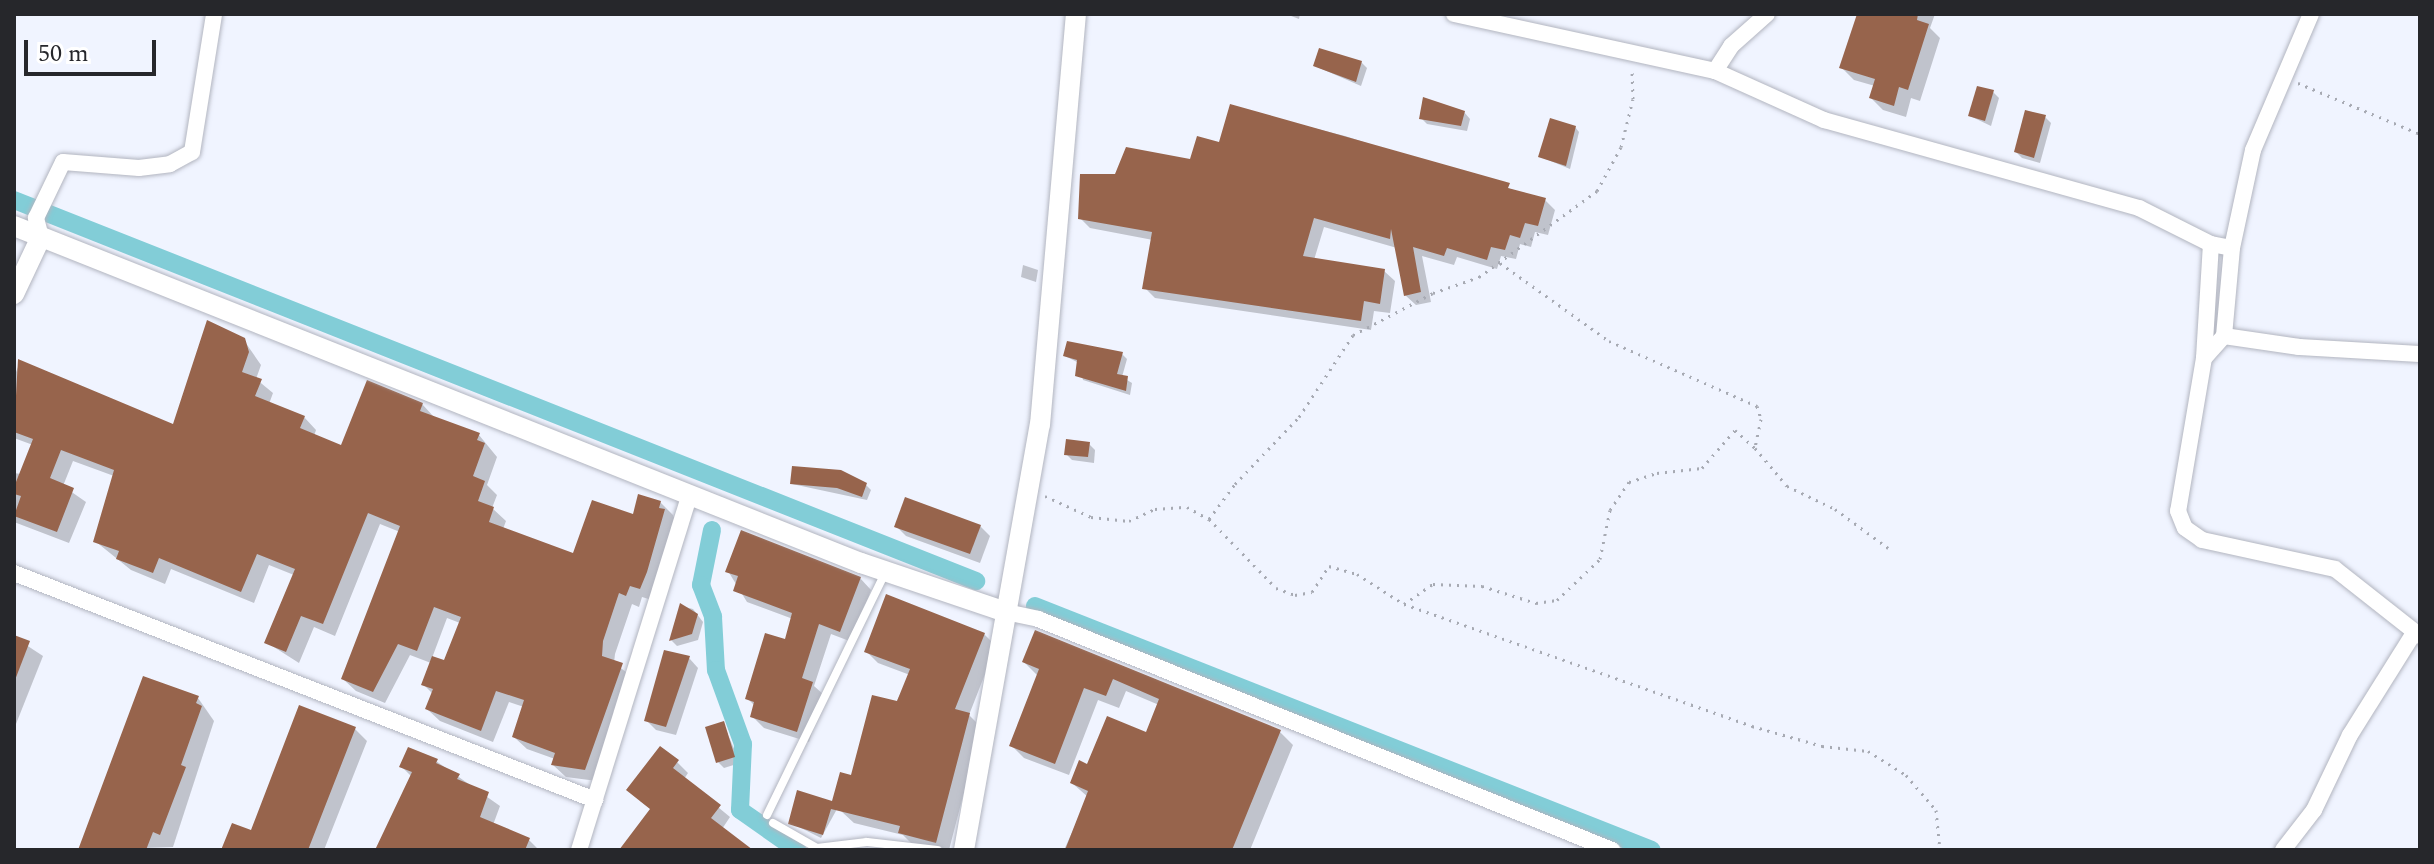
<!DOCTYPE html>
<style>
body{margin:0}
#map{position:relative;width:2434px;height:864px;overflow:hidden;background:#f0f4ff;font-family:Spectral,serif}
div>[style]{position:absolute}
.shadow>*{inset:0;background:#0003}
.canal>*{height:18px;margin:-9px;padding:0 9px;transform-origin:9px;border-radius:9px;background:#82cdd7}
.building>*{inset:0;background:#97644c}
.path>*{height:3px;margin-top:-1.5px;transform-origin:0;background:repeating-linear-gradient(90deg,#a7aab3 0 2px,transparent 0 8px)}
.roads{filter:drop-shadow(0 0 2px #b2b5c0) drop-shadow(0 0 2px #b2b5c0)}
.service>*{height:8px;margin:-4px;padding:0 4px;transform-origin:4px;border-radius:4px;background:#fff}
.minor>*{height:16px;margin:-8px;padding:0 8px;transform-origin:8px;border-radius:8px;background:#fff}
.tertiary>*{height:20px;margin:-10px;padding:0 10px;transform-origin:10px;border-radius:10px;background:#fff}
span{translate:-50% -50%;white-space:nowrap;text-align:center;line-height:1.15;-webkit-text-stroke:7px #fff;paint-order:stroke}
.frame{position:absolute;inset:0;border:16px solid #26272b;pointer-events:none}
.scale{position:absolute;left:24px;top:40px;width:132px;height:36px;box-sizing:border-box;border:4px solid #26272b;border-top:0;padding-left:10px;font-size:24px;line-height:28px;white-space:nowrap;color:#26272b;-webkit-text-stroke:6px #fff;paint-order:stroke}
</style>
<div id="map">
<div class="shadow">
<div style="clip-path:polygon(1286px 14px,1300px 14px,1299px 19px)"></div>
<div style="clip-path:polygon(1859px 14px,1935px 14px,1930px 28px,1940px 38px,1920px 101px,1911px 98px,1906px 117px,1883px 110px,1871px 98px,1875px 86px,1854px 80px,1841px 67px)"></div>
<div style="clip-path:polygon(1361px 62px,1367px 68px,1361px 86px,1315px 66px)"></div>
<div style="clip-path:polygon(1993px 92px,1999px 98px,1991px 126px,1970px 116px)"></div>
<div style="clip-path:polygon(1231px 107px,1345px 136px,1545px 200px,1555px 210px,1548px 235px,1535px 232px,1531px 247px,1520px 244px,1516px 259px,1501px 256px,1497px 269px,1457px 257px,1454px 265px,1422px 256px,1431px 302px,1416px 305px,1405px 295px,1397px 248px,1324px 227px,1314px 260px,1384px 271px,1395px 281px,1390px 313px,1374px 311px,1371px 330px,1155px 298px,1145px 288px,1153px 240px,1090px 228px,1080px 218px,1117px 176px,1192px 161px,1220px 145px)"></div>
<div style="clip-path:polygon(1464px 112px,1470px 119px,1467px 131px,1427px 124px,1421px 118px)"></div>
<div style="clip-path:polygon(2045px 117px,2051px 123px,2040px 163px,2022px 158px,2016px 152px)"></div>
<div style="clip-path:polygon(1575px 127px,1579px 132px,1570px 169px,1541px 157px)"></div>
<div style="clip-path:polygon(1023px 265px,1038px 270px,1036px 282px,1021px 277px)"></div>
<div style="clip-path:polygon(evenodd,243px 339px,261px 365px,256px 379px,273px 393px,269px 404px,304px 417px,316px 430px,314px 436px,342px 447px,422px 404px,434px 417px,479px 435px,497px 457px,487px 485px,497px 495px,492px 508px,506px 521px,503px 529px,574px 556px,660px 502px,673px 515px,676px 523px,652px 600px,642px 597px,639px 607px,632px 604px,615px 654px,614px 663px,634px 678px,597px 781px,566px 777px,553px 765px,555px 759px,527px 749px,514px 737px,524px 707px,509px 702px,493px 742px,440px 721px,427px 709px,433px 694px,423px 684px,431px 663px,410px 655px,385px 703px,356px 691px,343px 679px,400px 532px,380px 524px,335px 636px,314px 627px,299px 663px,266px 642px,294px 575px,269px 565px,254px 603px,171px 569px,165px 584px,131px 570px,95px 541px,114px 476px,73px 461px,63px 486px,86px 502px,69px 543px,14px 522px,14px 473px,21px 474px,33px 445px,14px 438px,14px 377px,20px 362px,174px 426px,243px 339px,447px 618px,460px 623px,445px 663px,432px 658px,447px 618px)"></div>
<div style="clip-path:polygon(1122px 354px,1127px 359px,1122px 377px,1132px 383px,1130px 395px,1083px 380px,1079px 363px,1065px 356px)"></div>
<div style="clip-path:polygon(1089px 444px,1095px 450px,1094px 463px,1072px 460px,1066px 454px)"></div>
<div style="clip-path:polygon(792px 484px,866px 485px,871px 490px,867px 500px)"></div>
<div style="clip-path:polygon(896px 526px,980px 526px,990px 536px,980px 563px,906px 536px)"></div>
<div style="clip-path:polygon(728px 571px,860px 578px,871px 590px,852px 642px,831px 634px,814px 686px,824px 695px,809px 742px,764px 728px,752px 716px,755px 706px,747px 698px,787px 642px,793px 619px,747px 602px)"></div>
<div style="clip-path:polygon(681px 606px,693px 609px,703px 622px,698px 640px,677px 646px,671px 640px)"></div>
<div style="clip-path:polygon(1036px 632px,1280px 732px,1293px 745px,1250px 850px,1064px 850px,1088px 797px,1072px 783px,1089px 766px,1147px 735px,1159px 705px,1126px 691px,1119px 708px,1098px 700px,1069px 775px,1024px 758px,1011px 745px,1038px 676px,1024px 662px)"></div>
<div style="clip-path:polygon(984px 634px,996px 646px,969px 715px,981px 727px,949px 850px,913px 845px,903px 835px,854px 823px,841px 811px,910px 675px,878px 663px,866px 651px)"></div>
<div style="clip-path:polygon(14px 637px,43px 656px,14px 729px)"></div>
<div style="clip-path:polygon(689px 658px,698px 668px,676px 735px,656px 730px,646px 720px)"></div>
<div style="clip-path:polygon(198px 698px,214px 721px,173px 847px,81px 850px)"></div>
<div style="clip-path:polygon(723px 723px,740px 763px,724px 768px,718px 762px)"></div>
<div style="clip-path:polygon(355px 729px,367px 741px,324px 850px,224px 850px,252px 833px)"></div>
<div style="clip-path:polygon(436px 761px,500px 806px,493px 825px,529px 840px,539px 850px,377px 850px,412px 777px,402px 767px)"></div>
<div style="clip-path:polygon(677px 762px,688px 773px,684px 779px,730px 817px,722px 829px,748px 850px,622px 850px,652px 810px,640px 801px)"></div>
<div style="clip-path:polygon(799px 793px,837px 809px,821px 838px,791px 823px)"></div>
</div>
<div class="canal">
<div style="left:14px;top:200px;width:1035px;rotate:21.61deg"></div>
<div style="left:712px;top:530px;width:56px;rotate:101.3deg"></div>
<div style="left:701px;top:585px;width:34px;rotate:69deg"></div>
<div style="left:713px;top:617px;width:53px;rotate:86.8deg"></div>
<div style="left:716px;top:670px;width:79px;rotate:70deg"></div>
<div style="left:743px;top:744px;width:66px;rotate:92.6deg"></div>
<div style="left:740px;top:810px;width:70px;rotate:35.1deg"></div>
<div style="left:1035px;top:606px;width:663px;rotate:21.58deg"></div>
</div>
<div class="building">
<div style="clip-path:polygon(1857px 14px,1918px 14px,1917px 20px,1929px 24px,1908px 90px,1899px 87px,1894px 106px,1869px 98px,1875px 79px,1839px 68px)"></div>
<div style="clip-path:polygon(1319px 48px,1362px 61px,1356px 82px,1313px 66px)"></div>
<div style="clip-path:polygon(1977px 86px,1994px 90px,1985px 121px,1968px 116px)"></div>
<div style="clip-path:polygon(1423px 97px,1465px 111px,1461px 126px,1419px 119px)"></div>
<div style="clip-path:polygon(1230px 104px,1510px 183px,1508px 188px,1546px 198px,1538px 226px,1525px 223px,1520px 238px,1510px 235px,1505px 250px,1491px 247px,1487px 260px,1447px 248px,1444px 256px,1413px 247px,1421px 292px,1404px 296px,1391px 229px,1390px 239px,1314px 218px,1303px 256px,1385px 269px,1380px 304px,1364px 301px,1361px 321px,1142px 289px,1152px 232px,1078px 219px,1080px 174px,1115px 174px,1126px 147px,1190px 159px,1197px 136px,1219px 142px)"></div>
<div style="clip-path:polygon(2025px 110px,2046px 115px,2034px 158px,2014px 152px)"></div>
<div style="clip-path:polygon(1550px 118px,1576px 126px,1566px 166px,1538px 157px)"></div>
<div style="clip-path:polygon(207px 320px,245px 338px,249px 352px,242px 372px,262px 379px,255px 396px,305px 416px,300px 428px,341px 445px,367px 380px,423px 403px,420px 411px,480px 433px,477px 440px,485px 443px,473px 476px,485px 481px,478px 501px,494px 507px,489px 522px,573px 553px,592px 500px,633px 514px,638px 494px,661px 501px,659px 508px,665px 509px,647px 572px,640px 589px,630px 586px,626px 596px,619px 593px,603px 641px,602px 656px,623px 663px,585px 770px,551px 765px,555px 753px,512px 737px,524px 700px,496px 691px,481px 731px,425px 709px,433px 689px,421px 685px,432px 656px,444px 660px,461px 617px,434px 607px,417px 651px,398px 644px,373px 692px,341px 679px,400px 526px,368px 513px,323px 624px,301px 616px,286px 652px,264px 643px,295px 569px,257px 554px,241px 592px,159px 558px,153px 573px,116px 559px,119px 551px,93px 542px,114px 470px,61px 450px,50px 478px,74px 488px,57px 532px,14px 516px,21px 496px,14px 494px,14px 487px,33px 439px,14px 432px,18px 359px,173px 424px)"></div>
<div style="clip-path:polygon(1067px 341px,1123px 352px,1117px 374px,1128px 376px,1126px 391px,1075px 376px,1077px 360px,1063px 356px)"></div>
<div style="clip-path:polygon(1066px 439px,1090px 442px,1088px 457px,1064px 455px)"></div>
<div style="clip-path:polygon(792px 466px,841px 470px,867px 483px,862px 497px,837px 488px,790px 484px)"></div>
<div style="clip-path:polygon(905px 497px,981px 525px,970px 554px,894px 527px)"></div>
<div style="clip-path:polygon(741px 530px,861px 577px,840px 632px,819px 624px,802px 678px,813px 682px,797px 732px,750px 717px,754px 702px,745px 699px,765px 633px,785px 639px,792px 613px,733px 591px,738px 576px,725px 572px)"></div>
<div style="clip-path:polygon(886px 594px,985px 633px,955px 709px,970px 713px,936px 843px,898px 833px,900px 826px,831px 809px,823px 835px,788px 824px,797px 790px,832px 801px,840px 772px,851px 775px,872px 695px,897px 701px,910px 669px,864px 652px)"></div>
<div style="clip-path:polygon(680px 603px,698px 614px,692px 634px,669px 641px)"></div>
<div style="clip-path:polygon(1035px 630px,1281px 730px,1232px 850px,1065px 850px,1088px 791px,1070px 783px,1079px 760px,1087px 764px,1107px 716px,1146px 732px,1159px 699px,1113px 679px,1106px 696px,1084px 688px,1055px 764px,1009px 746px,1039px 669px,1022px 662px)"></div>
<div style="clip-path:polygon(14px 635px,30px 641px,15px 680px,14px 680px)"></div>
<div style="clip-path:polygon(664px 650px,690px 656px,666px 727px,644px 721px)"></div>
<div style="clip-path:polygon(143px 676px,199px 696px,196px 703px,202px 706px,181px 765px,186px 767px,160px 835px,153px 832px,146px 850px,78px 850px)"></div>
<div style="clip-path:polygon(299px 705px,356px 727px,308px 850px,221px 850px,232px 823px,251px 830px)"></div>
<div style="clip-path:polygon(724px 721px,735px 757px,716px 763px,705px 727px)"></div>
<div style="clip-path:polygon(660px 746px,679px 760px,673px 768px,721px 805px,711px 818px,753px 850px,619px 850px,650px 809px,626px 790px)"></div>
<div style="clip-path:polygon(408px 747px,438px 759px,436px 763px,460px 774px,457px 779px,489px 792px,480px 817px,530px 838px,525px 850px,375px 850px,412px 772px,399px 767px)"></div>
</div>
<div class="path">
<div style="left:2298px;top:83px;width:132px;rotate:22.7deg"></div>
<div style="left:1500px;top:263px;width:134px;rotate:35.6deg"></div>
<div style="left:1609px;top:341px;width:162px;rotate:23.7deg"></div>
<div style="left:1757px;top:406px;width:14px;rotate:73deg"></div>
<div style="left:1761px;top:419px;width:30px;rotate:102deg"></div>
<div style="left:1755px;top:448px;width:50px;rotate:49.9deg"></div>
<div style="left:1787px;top:486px;width:53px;rotate:25.6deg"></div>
<div style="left:1835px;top:509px;width:66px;rotate:36.3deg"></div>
<div style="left:1045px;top:496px;width:51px;rotate:24.5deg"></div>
<div style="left:1091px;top:517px;width:38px;rotate:6deg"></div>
<div style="left:1129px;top:521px;width:29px;rotate:-25deg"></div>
<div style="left:1155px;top:509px;width:32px;rotate:-4deg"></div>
<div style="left:1187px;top:507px;width:25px;rotate:29deg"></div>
<div style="left:1209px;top:519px;width:96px;rotate:45.8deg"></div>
<div style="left:1276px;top:588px;width:20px;rotate:20deg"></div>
<div style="left:1295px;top:595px;width:17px;rotate:-10deg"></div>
<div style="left:1312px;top:592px;width:31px;rotate:-57deg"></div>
<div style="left:1329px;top:566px;width:29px;rotate:16deg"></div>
<div style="left:1357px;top:574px;width:56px;rotate:32.6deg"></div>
<div style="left:1404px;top:604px;width:35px;rotate:-35deg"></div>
<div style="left:1433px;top:584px;width:49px;rotate:2.3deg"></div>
<div style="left:1482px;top:586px;width:57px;rotate:17.5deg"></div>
<div style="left:1536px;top:603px;width:21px;rotate:-8deg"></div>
<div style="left:1557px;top:600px;width:59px;rotate:-43.6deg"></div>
<div style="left:1600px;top:559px;width:50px;rotate:-78.5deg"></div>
<div style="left:1610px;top:510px;width:34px;rotate:-56deg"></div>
<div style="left:1629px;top:482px;width:29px;rotate:-18deg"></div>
<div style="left:1657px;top:473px;width:45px;rotate:-6.3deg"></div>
<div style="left:1702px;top:468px;width:50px;rotate:-49deg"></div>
<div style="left:1735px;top:430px;width:27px;rotate:42deg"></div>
<div style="left:1209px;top:519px;width:44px;rotate:-53.4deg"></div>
<div style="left:1235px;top:484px;width:93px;rotate:-46.3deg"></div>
<div style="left:1299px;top:417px;width:98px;rotate:-56.6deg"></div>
<div style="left:1353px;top:335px;width:90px;rotate:-27.7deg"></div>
<div style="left:1433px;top:293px;width:49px;rotate:-19.2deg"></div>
<div style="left:1479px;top:277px;width:146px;rotate:-36.1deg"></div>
<div style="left:1597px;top:191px;width:50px;rotate:-61.4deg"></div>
<div style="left:1621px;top:147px;width:49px;rotate:-76deg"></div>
<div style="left:1633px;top:99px;width:28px;rotate:-92deg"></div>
<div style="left:1404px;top:604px;width:369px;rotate:19.3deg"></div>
<div style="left:1752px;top:726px;width:73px;rotate:15.9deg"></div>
<div style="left:1822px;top:746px;width:46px;rotate:6.2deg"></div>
<div style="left:1868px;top:751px;width:45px;rotate:32.3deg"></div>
<div style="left:1906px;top:775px;width:46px;rotate:49.4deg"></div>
<div style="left:1936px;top:810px;width:40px;rotate:84.3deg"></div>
</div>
<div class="roads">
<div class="service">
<div style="left:767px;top:815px;width:269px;rotate:-64deg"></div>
<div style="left:773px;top:823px;width:51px;rotate:29.6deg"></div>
<div style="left:817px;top:848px;width:50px;rotate:-6.8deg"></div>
<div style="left:867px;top:842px;width:71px;rotate:6.4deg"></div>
</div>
<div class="minor">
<div style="left:1454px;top:14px;width:267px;rotate:12.3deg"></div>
<div style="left:1715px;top:71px;width:120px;rotate:24.2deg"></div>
<div style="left:1824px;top:120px;width:327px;rotate:15.6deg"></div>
<div style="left:2139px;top:208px;width:80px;rotate:26.6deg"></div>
<div style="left:2211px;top:244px;width:21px;rotate:11deg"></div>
<div style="left:2311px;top:14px;width:148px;rotate:113.1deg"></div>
<div style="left:2253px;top:150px;width:100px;rotate:102.1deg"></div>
<div style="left:2232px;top:248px;width:88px;rotate:95.2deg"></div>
<div style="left:2224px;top:336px;width:30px;rotate:132deg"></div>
<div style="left:2204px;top:358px;width:155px;rotate:99.6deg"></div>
<div style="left:2178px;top:511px;width:18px;rotate:68deg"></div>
<div style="left:2185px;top:528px;width:21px;rotate:35deg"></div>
<div style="left:2202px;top:540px;width:136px;rotate:12.3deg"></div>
<div style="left:2335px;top:569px;width:108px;rotate:38.2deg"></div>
<div style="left:1715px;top:71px;width:30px;rotate:-57deg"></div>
<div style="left:1731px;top:46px;width:48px;rotate:-41.6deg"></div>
<div style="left:41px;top:237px;width:20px;rotate:-105deg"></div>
<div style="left:36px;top:218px;width:62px;rotate:-64.3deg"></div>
<div style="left:63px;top:162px;width:76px;rotate:4.5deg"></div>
<div style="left:139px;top:168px;width:31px;rotate:-7deg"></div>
<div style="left:170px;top:164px;width:25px;rotate:-29deg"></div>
<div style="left:192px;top:152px;width:140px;rotate:-80.9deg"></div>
<div style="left:2224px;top:336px;width:76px;rotate:8.3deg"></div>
<div style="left:2299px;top:347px;width:121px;rotate:3.3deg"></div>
<div style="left:2204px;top:358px;width:114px;rotate:-86.5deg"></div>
<div style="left:14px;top:573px;width:624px;rotate:21.34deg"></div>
<div style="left:1006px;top:612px;width:33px;rotate:12deg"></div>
<div style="left:1038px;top:619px;width:619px;rotate:21.92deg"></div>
<div style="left:579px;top:850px;width:371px;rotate:-72.7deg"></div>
<div style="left:2283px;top:850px;width:51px;rotate:-52.2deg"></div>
<div style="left:2314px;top:810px;width:83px;rotate:-64.4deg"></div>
<div style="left:2350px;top:735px;width:120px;rotate:-57.9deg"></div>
</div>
<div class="tertiary">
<div style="left:14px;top:226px;width:912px;rotate:21.7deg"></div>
<div style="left:861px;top:563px;width:153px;rotate:18.7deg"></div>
<div style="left:14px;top:294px;width:63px;rotate:-64.7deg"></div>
<div style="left:964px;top:850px;width:432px;rotate:-79.9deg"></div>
<div style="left:1040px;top:425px;width:413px;rotate:-85deg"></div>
</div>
</div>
<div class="frame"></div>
<div class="scale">50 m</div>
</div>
